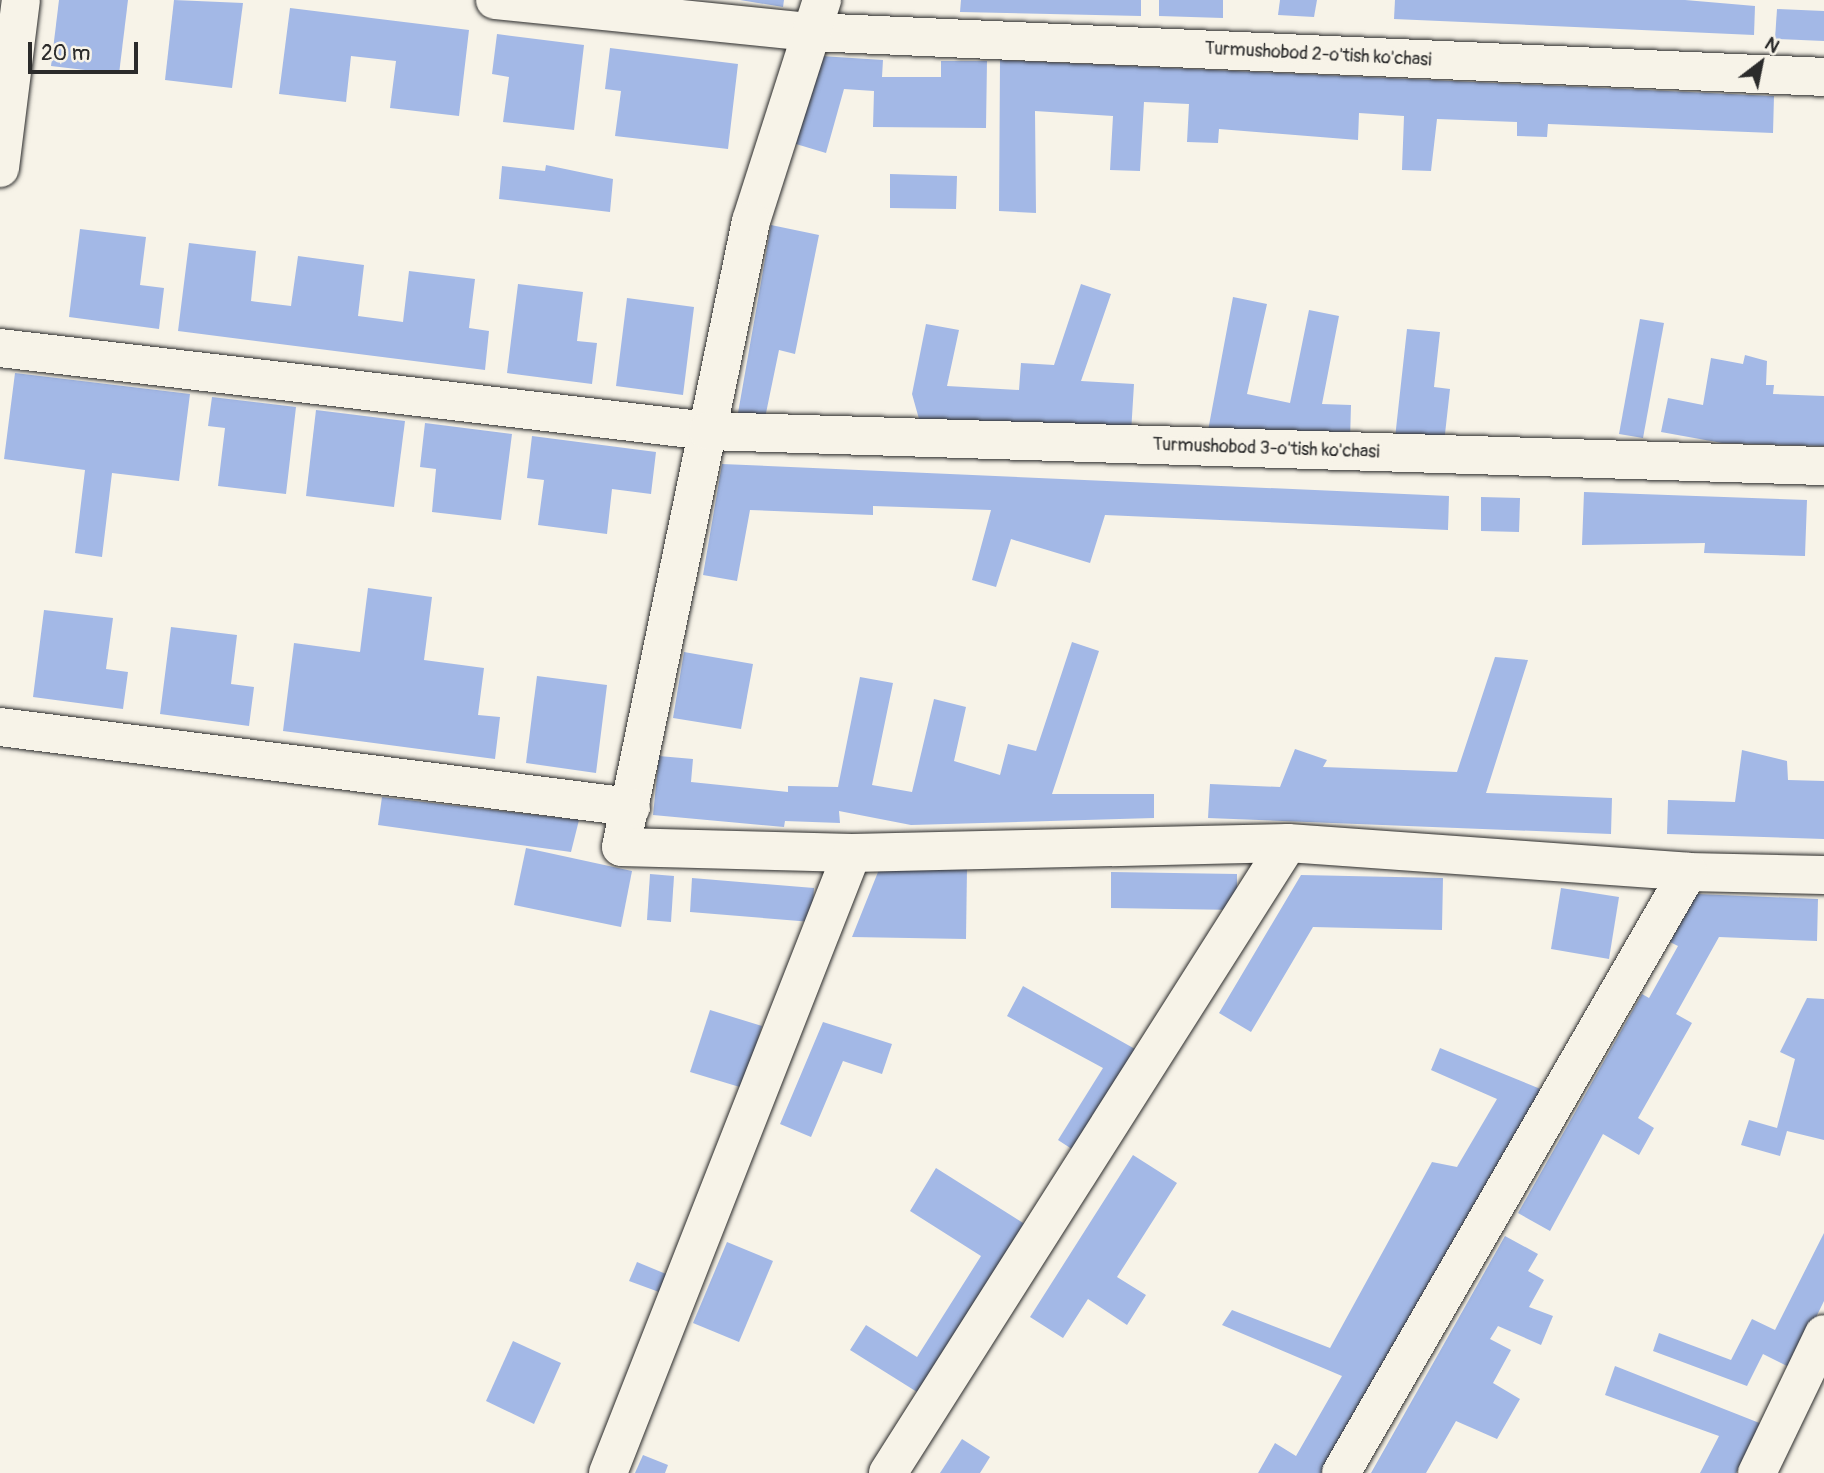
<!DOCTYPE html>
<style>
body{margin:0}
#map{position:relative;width:1824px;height:1473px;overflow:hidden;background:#f7f3e8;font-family:Pangolin,sans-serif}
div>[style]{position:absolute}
.building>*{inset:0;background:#a3b8e6}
.roads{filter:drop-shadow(0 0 2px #2b2b2b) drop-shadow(0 0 2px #2b2b2b)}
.street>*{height:38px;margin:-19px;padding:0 19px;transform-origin:19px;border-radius:19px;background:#f7f3e8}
span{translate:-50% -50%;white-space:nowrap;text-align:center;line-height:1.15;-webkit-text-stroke:7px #f7f3e8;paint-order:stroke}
.street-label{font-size:18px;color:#2b2b2b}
.north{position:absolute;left:1726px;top:28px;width:70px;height:70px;-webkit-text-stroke:5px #f7f3e8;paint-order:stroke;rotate:32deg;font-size:19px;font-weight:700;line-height:28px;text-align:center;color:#2b2b2b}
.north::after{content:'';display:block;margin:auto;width:24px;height:32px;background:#2b2b2b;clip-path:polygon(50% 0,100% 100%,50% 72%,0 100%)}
.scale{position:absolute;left:28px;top:42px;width:110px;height:32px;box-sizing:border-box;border:4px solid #2b2b2b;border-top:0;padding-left:9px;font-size:21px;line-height:24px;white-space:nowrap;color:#2b2b2b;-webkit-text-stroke:5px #f7f3e8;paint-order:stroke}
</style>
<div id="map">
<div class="building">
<div style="clip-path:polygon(59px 0,128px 0,119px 74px,51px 66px)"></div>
<div style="clip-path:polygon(174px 0,243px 3px,232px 88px,165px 80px)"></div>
<div style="clip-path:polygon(740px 0,784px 0,783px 7px)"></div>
<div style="clip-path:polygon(961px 0,1141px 0,1141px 16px,960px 12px)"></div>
<div style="clip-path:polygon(1159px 0,1223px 0,1223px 18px,1159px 16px)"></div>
<div style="clip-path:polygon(1280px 0,1317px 0,1314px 17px,1278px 15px)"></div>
<div style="clip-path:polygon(1395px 0,1685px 0,1755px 6px,1754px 35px,1394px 19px)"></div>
<div style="clip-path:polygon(290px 8px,469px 30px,459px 116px,390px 108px,396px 61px,351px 56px,346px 102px,279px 94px)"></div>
<div style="clip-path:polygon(1777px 9px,1824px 11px,1824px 41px,1775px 39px)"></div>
<div style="clip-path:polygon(497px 34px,584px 45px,574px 130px,503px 122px,509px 77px,492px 74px)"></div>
<div style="clip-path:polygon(610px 48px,738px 64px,728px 149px,615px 136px,621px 91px,605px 89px)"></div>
<div style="clip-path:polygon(821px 56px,883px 60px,882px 77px,941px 77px,941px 61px,987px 61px,986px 128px,873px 127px,874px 91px,844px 89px,826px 153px,796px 144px)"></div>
<div style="clip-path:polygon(1000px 60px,1774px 96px,1773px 133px,1548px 124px,1547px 137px,1517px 136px,1517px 122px,1437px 119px,1431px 171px,1402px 170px,1404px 116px,1359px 113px,1358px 140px,1219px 129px,1218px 143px,1187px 142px,1189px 104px,1144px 102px,1140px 171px,1110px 170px,1113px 116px,1035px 111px,1036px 213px,999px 211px)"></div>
<div style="clip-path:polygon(546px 165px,613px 179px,610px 212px,499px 199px,502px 166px,545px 171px)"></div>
<div style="clip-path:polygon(890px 174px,957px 176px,956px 209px,890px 208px)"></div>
<div style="clip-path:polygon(771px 225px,819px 235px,795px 354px,779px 350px,765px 418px,738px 413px)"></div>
<div style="clip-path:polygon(80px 229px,146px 237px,140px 285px,164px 288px,159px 329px,69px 317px)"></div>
<div style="clip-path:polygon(189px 243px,256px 251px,251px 301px,291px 306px,298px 256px,364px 265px,358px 316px,403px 322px,409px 271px,475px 279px,469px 328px,489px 331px,485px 370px,178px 331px)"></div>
<div style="clip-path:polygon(518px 284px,583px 292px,577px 341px,597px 343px,592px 384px,507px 373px)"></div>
<div style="clip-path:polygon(1081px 284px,1111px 294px,1081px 381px,1134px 384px,1131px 433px,919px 419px,912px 394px,926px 324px,959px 330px,947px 386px,1019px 390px,1021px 363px,1054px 365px)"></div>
<div style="clip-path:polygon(1233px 297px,1267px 304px,1247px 394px,1290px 403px,1309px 310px,1339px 316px,1322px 404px,1351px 405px,1350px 441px,1207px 436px)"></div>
<div style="clip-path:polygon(627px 298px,694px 307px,683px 395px,616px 386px)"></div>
<div style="clip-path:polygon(1640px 319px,1664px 323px,1643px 438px,1619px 434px)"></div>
<div style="clip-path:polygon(1407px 329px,1440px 332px,1434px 387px,1450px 389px,1444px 443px,1395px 438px)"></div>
<div style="clip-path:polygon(1745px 355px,1767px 361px,1766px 385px,1774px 385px,1773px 394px,1824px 396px,1824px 446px,1722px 443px,1661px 432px,1668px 398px,1703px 405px,1711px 358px,1743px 364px)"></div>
<div style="clip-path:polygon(15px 373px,190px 394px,179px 481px,112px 473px,102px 557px,75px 553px,85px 470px,4px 459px)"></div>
<div style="clip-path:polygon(212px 397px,296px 407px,286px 494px,218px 486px,225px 428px,208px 426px)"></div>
<div style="clip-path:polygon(316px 410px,405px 421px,394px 507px,306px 496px)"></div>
<div style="clip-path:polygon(425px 423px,512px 434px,501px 520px,432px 512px,436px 469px,420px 467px)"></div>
<div style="clip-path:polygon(532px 436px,656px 452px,651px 494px,612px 489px,607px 534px,538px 525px,544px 480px,527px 478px)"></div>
<div style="clip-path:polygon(722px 464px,1449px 496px,1448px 530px,1105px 515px,1090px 563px,1011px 539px,996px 587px,972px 580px,991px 510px,873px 506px,873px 515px,750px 510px,737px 581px,703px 575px)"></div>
<div style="clip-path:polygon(1584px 492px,1807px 500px,1805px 556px,1704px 553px,1705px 543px,1582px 545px)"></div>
<div style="clip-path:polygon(1481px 497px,1520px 498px,1519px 532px,1481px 531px)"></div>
<div style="clip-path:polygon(368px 588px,432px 597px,424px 660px,484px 668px,478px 715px,500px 717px,495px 759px,283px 731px,294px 643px,360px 652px)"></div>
<div style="clip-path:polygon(44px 610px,113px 618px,106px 669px,128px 672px,123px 709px,33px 697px)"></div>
<div style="clip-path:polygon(171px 627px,237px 635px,231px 684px,254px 687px,249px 726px,160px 714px)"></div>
<div style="clip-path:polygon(1072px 642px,1099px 651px,1052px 794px,1154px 794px,1154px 818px,911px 825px,839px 811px,840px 823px,785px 821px,784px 827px,653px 815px,659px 756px,693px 759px,691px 782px,788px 792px,788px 786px,838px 787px,860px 677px,893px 683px,872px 785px,912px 792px,934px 699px,966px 707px,954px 761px,1000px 775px,1008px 744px,1036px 751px)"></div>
<div style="clip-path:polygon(684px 652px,753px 664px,741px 729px,673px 718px)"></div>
<div style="clip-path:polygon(1495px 657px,1528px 660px,1486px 793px,1612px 798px,1611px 834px,1208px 818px,1210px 784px,1280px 787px,1295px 749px,1327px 760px,1323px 767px,1457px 772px)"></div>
<div style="clip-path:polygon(537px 676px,607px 685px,596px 773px,526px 763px)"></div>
<div style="clip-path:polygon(1742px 750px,1787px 761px,1788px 780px,1824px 781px,1824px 839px,1667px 834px,1668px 800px,1735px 802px)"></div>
<div style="clip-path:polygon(382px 797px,483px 809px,579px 820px,571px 852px,378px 825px)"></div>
<div style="clip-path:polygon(526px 848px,632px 871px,621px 927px,514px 905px)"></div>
<div style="clip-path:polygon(880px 867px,967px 868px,966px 939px,852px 937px)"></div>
<div style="clip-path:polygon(1111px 872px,1237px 874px,1237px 910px,1111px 908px)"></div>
<div style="clip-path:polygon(650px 874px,674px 876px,671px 922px,647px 920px)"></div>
<div style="clip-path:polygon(1301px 875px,1443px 878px,1442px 930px,1313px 927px,1251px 1032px,1219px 1013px)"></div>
<div style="clip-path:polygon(692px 878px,814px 888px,812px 922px,690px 912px)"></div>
<div style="clip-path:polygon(1561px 888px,1619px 897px,1609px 959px,1551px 949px)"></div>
<div style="clip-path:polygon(1697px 894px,1818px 899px,1817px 941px,1719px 937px,1676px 1014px,1692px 1023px,1638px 1118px,1654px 1128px,1639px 1155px,1603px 1134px,1550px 1231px,1518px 1213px,1642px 994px,1649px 998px,1678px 946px,1670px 942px)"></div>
<div style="clip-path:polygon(1023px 986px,1151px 1058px,1087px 1159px,1058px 1140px,1103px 1068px,1007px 1016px)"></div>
<div style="clip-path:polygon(1807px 998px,1824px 999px,1824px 1140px,1787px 1131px,1780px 1156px,1741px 1145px,1749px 1120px,1777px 1128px,1795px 1059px,1780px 1052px)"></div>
<div style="clip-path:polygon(710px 1010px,762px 1026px,743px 1088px,690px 1072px)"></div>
<div style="clip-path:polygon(823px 1022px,892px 1044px,882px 1074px,843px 1061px,811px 1137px,780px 1124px)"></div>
<div style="clip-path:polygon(1440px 1048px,1543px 1090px,1322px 1473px,1258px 1473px,1275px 1443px,1296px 1456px,1342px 1376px,1222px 1325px,1232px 1310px,1330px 1348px,1432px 1162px,1457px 1167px,1497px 1099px,1431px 1070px)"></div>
<div style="clip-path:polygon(1133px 1155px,1177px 1183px,1117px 1277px,1146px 1295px,1127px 1325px,1088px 1299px,1063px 1338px,1030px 1317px)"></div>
<div style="clip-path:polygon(936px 1168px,1039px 1233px,933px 1402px,850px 1350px,866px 1325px,917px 1357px,981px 1256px,910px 1211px)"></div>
<div style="clip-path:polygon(1824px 1233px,1824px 1301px,1791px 1368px,1763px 1354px,1747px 1386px,1653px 1351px,1659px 1333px,1731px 1360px,1752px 1319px,1775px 1330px)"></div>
<div style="clip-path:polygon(1505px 1236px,1538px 1254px,1528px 1271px,1544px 1280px,1529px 1307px,1553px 1316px,1541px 1345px,1498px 1326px,1490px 1339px,1511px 1350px,1493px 1383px,1520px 1399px,1497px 1439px,1456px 1421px,1426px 1473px,1371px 1473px)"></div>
<div style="clip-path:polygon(727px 1242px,773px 1261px,739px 1342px,693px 1323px)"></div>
<div style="clip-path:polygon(637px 1262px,666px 1274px,659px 1292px,629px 1281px)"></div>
<div style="clip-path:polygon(513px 1341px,561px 1363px,534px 1424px,486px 1401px)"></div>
<div style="clip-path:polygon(1615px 1366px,1762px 1424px,1736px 1473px,1700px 1473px,1719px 1436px,1605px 1395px)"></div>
<div style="clip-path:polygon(962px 1439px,990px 1457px,980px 1473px,940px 1473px)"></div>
<div style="clip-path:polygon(643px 1455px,668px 1465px,665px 1473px,635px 1473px)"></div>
</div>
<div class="roads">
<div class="street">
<div style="left:495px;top:0;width:318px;rotate:5.8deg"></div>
<div style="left:811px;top:32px;width:1014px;rotate:2.54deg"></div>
<div style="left:822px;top:0;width:232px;rotate:107.8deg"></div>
<div style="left:751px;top:221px;width:639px;rotate:101.73deg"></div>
<div style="left:621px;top:847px;width:231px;rotate:1.5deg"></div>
<div style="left:852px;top:853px;width:436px;rotate:-1.3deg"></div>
<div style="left:1288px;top:843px;width:401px;rotate:4.1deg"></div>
<div style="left:1688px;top:872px;width:136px;rotate:1.3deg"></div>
<div style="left:0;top:168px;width:169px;rotate:-82.9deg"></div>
<div style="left:0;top:348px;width:713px;rotate:6.69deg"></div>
<div style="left:708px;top:431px;width:1117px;rotate:1.8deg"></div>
<div style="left:0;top:727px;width:636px;rotate:7.23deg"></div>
<div style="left:608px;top:1473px;width:666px;rotate:-68.52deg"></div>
<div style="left:888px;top:1473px;width:746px;rotate:-57.59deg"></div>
<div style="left:1341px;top:1473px;width:694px;rotate:-60deg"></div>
<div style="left:1757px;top:1473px;width:154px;rotate:-64.3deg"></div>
</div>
</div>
<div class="street-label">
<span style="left:1318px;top:55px;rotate:3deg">Turmushobod 2-o'tish ko'chasi</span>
<span style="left:1266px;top:449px;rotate:2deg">Turmushobod 3-o'tish ko'chasi</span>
</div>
<div class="north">N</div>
<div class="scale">20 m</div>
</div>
